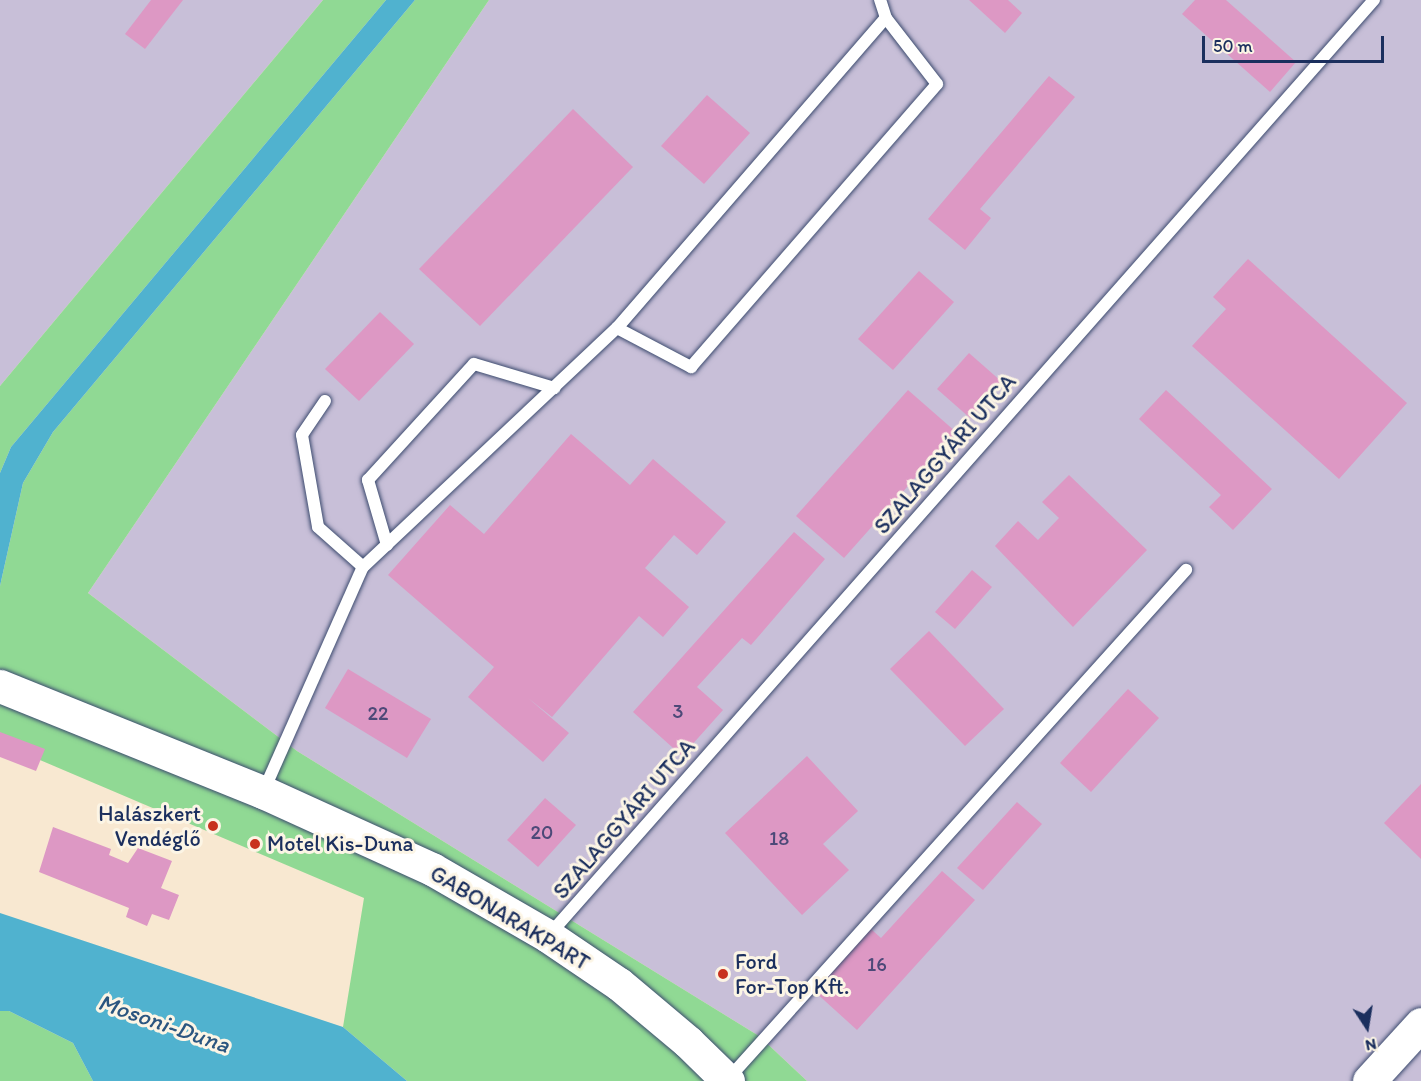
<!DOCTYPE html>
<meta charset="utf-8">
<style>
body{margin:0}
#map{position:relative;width:1421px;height:1081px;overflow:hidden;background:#f8e8d1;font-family:Itim,sans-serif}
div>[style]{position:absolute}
.industrial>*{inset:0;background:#c8bfd8}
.green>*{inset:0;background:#90d994}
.water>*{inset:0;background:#50b2cf}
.building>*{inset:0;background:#dd98c4}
.roads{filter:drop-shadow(0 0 2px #3c4b6f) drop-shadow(0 0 2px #3c4b6f)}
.lane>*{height:12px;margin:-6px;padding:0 6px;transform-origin:6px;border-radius:6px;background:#fff}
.primary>*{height:33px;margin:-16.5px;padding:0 16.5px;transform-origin:16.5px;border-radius:16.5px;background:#fff}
.dots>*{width:16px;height:16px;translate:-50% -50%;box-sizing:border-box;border:3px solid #fcf5e5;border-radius:50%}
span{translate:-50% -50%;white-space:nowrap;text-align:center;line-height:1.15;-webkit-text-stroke:6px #fcf5e5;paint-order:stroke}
.number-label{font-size:20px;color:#4c4978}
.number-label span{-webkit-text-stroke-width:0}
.street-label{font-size:22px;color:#1b2f5e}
.poi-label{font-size:22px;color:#1b2f5e}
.right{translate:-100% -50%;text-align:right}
.left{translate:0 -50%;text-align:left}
.water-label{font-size:24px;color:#2b5680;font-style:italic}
.north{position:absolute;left:1337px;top:997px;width:60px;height:60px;-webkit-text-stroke:4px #fcf5e5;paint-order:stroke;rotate:168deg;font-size:16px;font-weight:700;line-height:24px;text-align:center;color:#1b2f5e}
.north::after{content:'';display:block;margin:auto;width:21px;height:27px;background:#1b2f5e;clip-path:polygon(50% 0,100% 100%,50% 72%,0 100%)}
.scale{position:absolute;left:1202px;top:36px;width:182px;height:27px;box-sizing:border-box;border:3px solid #1b2f5e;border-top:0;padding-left:8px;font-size:18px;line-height:21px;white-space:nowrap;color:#1b2f5e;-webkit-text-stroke:4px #fcf5e5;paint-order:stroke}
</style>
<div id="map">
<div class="industrial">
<div style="clip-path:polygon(0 0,323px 0,0 386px)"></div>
<div style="clip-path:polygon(489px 0,1421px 0,1421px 1081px,807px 1081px,759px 1036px,297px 751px,88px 593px)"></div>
</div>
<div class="green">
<div style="clip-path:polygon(323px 0,386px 0,11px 447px,0 473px,0 386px)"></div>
<div style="clip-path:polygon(415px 0,489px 0,88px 593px,297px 751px,759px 1036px,807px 1081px,407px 1081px,343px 1027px,364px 898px,0 743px,0 586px,23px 483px,53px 432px)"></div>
<div style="clip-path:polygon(0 1011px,9px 1011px,73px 1043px,93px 1081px,0 1081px)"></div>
</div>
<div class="water">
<div style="clip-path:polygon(386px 0,415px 0,53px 432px,23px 483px,0 586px,0 473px,11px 447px)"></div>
<div style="clip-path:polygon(0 913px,343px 1027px,407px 1081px,93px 1081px,73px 1043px,9px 1011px,0 1011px)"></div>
</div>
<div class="building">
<div style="clip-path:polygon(151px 0,183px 0,145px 49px,125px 34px)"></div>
<div style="clip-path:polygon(969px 0,1008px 0,1022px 13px,1005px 33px)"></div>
<div style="clip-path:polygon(1195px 0,1226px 0,1296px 62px,1270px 92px,1182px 14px)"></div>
<div style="clip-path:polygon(1049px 76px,1075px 97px,980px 209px,991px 218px,965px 250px,928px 219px)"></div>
<div style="clip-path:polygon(707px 95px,750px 133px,704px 184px,661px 146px)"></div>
<div style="clip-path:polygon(573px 109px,633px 167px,480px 326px,419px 269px)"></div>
<div style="clip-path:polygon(1248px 259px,1407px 403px,1339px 479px,1192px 346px,1226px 309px,1213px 297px)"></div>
<div style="clip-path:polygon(919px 271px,954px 302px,893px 370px,858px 339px)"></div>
<div style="clip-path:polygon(380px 312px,414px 344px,359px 401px,325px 369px)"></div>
<div style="clip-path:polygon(969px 353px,1002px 382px,970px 418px,937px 389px)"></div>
<div style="clip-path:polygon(908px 390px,956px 432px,844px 558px,796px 516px)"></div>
<div style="clip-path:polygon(1166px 390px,1272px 489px,1233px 530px,1209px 507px,1221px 495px,1139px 419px)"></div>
<div style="clip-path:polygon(571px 434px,630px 485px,653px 459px,726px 522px,697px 555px,674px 535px,645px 568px,689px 607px,663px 637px,639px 616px,552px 717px,528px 698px,569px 733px,543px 762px,468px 697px,494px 667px,388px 575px,450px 505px,484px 534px)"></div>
<div style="clip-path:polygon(1069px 475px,1147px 550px,1073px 627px,995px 546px,1018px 521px,1038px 540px,1059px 518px,1042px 502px)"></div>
<div style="clip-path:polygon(794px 532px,825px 559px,751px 645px,742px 638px,697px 687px,723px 710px,682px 756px,633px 712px)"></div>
<div style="clip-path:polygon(972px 570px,992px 587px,955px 629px,935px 612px)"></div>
<div style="clip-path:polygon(929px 631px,1004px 709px,965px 746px,890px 669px)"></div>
<div style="clip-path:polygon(348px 669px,431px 719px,407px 758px,325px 708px)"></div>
<div style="clip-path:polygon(1128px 689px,1159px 718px,1091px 792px,1060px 763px)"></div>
<div style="clip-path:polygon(0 732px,45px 749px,36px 771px,0 757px)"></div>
<div style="clip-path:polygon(807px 756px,858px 811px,823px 844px,849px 870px,802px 915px,725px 833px)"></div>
<div style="clip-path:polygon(1421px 784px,1421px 859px,1384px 823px)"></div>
<div style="clip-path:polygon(545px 798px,576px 825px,538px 867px,507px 840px)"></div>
<div style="clip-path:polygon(1017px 802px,1042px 824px,983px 890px,957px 868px)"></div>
<div style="clip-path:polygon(53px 827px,111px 849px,109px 855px,128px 863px,138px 848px,172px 861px,161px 888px,179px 895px,169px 920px,152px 914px,147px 926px,126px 917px,129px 908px,39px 872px)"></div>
<div style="clip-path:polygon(942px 871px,975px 900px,857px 1030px,814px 991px,871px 929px,881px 938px)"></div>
</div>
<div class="roads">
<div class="lane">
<div style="left:617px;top:328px;width:84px;rotate:27.8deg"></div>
<div style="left:691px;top:367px;width:375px;rotate:-49deg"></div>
<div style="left:937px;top:84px;width:83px;rotate:-127.7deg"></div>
<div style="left:886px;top:18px;width:19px;rotate:-108deg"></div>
<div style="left:325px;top:401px;width:41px;rotate:124.1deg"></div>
<div style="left:302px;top:435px;width:93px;rotate:80.1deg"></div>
<div style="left:318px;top:527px;width:60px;rotate:41.6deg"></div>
<div style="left:387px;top:545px;width:68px;rotate:-106.3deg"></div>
<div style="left:368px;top:480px;width:157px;rotate:-47.6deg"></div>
<div style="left:474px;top:364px;width:84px;rotate:16.7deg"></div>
<div style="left:264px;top:790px;width:244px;rotate:-66.1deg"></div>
<div style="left:363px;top:567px;width:349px;rotate:-43.3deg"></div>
<div style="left:617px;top:328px;width:410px;rotate:-49.1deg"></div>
<div style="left:549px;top:935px;width:1247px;rotate:-48.58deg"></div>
<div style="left:728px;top:1079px;width:685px;rotate:-48.02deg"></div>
</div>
<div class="primary">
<div style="left:0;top:686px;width:284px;rotate:22deg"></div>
<div style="left:263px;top:792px;width:186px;rotate:24.5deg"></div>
<div style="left:432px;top:869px;width:134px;rotate:30deg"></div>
<div style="left:548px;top:936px;width:86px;rotate:34.1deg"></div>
<div style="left:619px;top:984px;width:90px;rotate:40deg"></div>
<div style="left:688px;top:1042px;width:56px;rotate:44.3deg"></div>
<div style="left:1369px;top:1081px;width:77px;rotate:-47.6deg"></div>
</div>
</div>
<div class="dots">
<div style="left:213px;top:826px;background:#c8321e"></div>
<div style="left:255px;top:844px;background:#c8321e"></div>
<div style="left:723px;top:974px;background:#c8321e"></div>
</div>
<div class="number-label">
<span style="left:678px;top:711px">3</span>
<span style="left:378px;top:713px">22</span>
<span style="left:542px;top:832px">20</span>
<span style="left:779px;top:838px">18</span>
<span style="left:877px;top:964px">16</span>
</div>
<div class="street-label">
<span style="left:945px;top:454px;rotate:-49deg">SZALAGGYÁRI UTCA</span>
<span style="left:624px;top:819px;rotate:-49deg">SZALAGGYÁRI UTCA</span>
<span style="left:510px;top:918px;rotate:31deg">GABONARAKPART</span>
</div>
<div class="poi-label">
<span class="right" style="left:201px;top:826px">Halászkert<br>Vendéglő</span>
<span class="left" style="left:267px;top:844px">Motel Kis-Duna</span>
<span class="left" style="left:735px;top:974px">Ford<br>For-Top Kft.</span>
</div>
<div class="water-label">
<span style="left:164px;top:1023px;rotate:19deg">Mosoni-Duna</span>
</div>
<div class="north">N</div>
<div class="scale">50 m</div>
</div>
